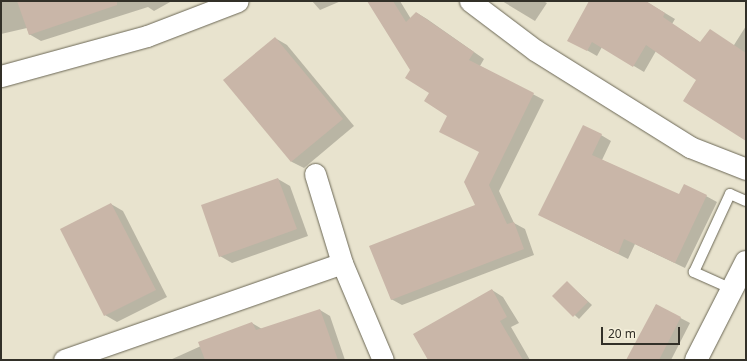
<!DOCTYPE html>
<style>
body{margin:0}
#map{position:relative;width:747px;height:361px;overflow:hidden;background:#e8e3ce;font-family:"Noto Sans",sans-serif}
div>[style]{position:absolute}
.shadow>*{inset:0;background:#0003}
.building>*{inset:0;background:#c9b6a8}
.roads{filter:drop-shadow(0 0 1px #6b6755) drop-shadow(0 0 1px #6b6755)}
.service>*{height:10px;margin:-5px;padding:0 5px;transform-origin:5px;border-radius:5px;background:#fff}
.minor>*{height:21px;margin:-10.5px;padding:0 10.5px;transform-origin:10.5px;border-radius:10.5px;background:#fff}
.secondary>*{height:22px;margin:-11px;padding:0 11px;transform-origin:11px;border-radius:11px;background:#fff}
span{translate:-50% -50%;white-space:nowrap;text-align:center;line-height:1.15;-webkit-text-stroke:3px #f5f0db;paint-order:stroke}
.frame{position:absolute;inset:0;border:2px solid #323028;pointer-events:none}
.scale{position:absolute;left:601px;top:327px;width:79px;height:18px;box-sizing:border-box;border:2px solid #323028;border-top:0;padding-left:5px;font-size:12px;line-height:14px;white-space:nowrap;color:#323028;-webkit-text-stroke:3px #f5f0db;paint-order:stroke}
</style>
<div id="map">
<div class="shadow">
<div style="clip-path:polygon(1px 1px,172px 1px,154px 11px,148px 7px,41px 41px,29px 34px,27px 28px,1px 34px)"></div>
<div style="clip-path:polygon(312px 1px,341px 1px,320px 10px)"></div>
<div style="clip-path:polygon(368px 1px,400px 1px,411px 19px,417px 13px,427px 19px,484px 59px,480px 66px,544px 100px,499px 191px,514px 223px,525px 229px,534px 255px,402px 305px,391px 299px,476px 206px,480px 152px,411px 70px)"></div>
<div style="clip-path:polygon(502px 1px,543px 1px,547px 3px,535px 21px)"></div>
<div style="clip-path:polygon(590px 1px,645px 1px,675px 19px,672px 24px,701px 43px,734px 45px,746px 26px,746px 140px,698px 79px,656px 51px,644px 72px,602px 47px,597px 56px,569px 40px)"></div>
<div style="clip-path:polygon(275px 38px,287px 45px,354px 126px,304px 168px,292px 162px,224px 80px)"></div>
<div style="clip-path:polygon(601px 135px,611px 141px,602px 160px,680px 196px,706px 196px,717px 202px,685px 268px,635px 244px,628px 259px,540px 215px)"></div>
<div style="clip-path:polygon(278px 179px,290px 186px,308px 236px,232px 263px,220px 256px)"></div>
<div style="clip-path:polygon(111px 204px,123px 211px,167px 297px,117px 322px,105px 315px)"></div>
<div style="clip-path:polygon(567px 282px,592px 305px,579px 319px,554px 296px)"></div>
<div style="clip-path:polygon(492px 290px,503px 297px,519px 323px,511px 327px,530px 360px,429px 360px)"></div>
<div style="clip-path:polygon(656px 305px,690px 323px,671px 360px,628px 360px)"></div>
<div style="clip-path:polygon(320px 310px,330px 316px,345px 360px,170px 360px,252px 323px,262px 329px)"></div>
</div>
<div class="building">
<div style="clip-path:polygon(17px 1px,117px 1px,117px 5px,29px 35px)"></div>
<div style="clip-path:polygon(367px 1px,393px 1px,406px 22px,416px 12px,474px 52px,469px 60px,534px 93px,489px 185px,507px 224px,514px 222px,524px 249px,391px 300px,369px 246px,475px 205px,464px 182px,479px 152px,439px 132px,447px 116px,424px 101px,429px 93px,405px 78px,410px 70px)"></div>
<div style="clip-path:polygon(589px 1px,646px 1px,665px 13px,663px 17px,700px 42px,710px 29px,746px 53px,746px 141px,683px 101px,696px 80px,646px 45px,633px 67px,592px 42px,587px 51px,567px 41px)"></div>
<div style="clip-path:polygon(275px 37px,343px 119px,291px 162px,223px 80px)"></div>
<div style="clip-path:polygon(583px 125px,602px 134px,592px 155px,679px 194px,684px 184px,707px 195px,675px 263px,624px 239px,618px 254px,538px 215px)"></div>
<div style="clip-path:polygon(278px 178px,297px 229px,219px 257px,201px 205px)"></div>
<div style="clip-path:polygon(111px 203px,156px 290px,104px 316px,60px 229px)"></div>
<div style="clip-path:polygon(567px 281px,588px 302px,573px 317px,552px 296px)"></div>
<div style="clip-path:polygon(492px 289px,507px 317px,500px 321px,523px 360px,428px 360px,413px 334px)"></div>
<div style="clip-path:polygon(656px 304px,681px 317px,659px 360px,626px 360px)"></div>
<div style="clip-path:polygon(320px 309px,338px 360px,205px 360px,198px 342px,252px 322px,256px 330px)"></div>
</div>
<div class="roads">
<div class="service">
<div style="left:732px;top:289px;width:42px;rotate:-155.9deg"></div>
<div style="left:694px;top:272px;width:86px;rotate:-65.2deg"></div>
<div style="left:730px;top:194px;width:17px;rotate:24deg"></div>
</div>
<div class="minor">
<div style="left:470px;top:1px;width:81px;rotate:37deg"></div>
<div style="left:535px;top:50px;width:183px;rotate:32deg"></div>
<div style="left:690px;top:147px;width:60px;rotate:21.4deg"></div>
<div style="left:1px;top:76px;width:151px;rotate:-15.3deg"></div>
<div style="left:147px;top:36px;width:97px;rotate:-21deg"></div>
<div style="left:315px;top:174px;width:93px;rotate:73.1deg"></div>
<div style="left:342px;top:263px;width:105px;rotate:67.1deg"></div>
<div style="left:64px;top:360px;width:294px;rotate:-19.2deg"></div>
</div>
<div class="secondary">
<div style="left:696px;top:360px;width:110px;rotate:-63deg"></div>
</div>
</div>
<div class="frame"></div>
<div class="scale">20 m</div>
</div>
